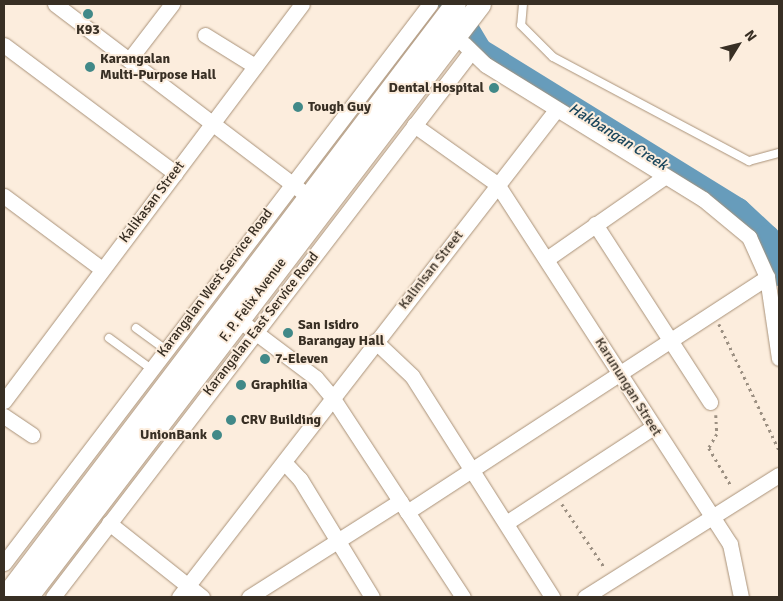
<!DOCTYPE html>
<style>
body{margin:0}
#map{position:relative;width:783px;height:601px;overflow:hidden;background:#fceddd;font-family:Signika,sans-serif}
div>[style]{position:absolute}
.river>*{height:26px;margin:-13px;padding:0 13px;transform-origin:13px;border-radius:13px;background:#679cbb}
.path>*{height:2.5px;margin-top:-1.25px;transform-origin:0;background:repeating-linear-gradient(90deg,#9c9082 0 2.5px,transparent 0 6.5px)}
.roads{filter:drop-shadow(0 0 1px #a99279) drop-shadow(0 0 1px #a99279)}
.service>*{height:8px;margin:-4px;padding:0 4px;transform-origin:4px;border-radius:4px;background:#fff}
.minor>*{height:15px;margin:-7.5px;padding:0 7.5px;transform-origin:7.5px;border-radius:7.5px;background:#fff}
.secondary>*{height:21px;margin:-10.5px;padding:0 10.5px;transform-origin:10.5px;border-radius:10.5px;background:#fff}
.dots>*{width:14px;height:14px;translate:-50% -50%;box-sizing:border-box;border:2px solid #fceddd;border-radius:50%}
span{translate:-50% -50%;white-space:nowrap;text-align:center;line-height:1.15;-webkit-text-stroke:4px #fceddd;paint-order:stroke}
.poi-label{font-size:14px;color:#382f24;font-weight:700}
.left{translate:0 -50%;text-align:left}
.right{translate:-100% -50%;text-align:right}
.street-label{font-size:14px;color:#382f24}
.water-label{font-size:15px;color:#1a465c;font-style:italic}
.frame{position:absolute;inset:0;border:5px solid #382f24;pointer-events:none}
.north{position:absolute;left:713px;top:20px;width:50px;height:50px;-webkit-text-stroke:4px #fceddd;paint-order:stroke;rotate:54deg;font-size:14px;font-weight:700;line-height:20px;text-align:center;color:#382f24}
.north::after{content:'';display:block;margin:auto;width:18px;height:22px;background:#382f24;clip-path:polygon(50% 0,100% 100%,50% 72%,0 100%)}
</style>
<div id="map">
<div class="river">
<div style="left:451px;top:4px;width:55px;rotate:59.2deg"></div>
<div style="left:479px;top:51px;width:304px;rotate:31.7deg"></div>
<div style="left:738px;top:211px;width:40px;rotate:43deg"></div>
<div style="left:767px;top:238px;width:37px;rotate:71deg"></div>
</div>
<div class="path">
<div style="left:719px;top:324px;width:140px;rotate:64.5deg"></div>
<div style="left:716px;top:415px;width:19px;rotate:87deg"></div>
<div style="left:717px;top:434px;width:16px;rotate:120deg"></div>
<div style="left:709px;top:448px;width:45px;rotate:59.5deg"></div>
<div style="left:562px;top:504px;width:77px;rotate:56.1deg"></div>
</div>
<div class="roads">
<div class="service">
<div style="left:523px;top:4px;width:21px;rotate:95deg"></div>
<div style="left:521px;top:25px;width:45px;rotate:45deg"></div>
<div style="left:553px;top:57px;width:222px;rotate:28deg"></div>
<div style="left:749px;top:161px;width:31px;rotate:-15deg"></div>
<div style="left:136px;top:328px;width:36px;rotate:36deg"></div>
<div style="left:109px;top:338px;width:51px;rotate:36.2deg"></div>
</div>
<div class="minor">
<div style="left:55px;top:4px;width:328px;rotate:37.2deg"></div>
<div style="left:205px;top:35px;width:59px;rotate:31.8deg"></div>
<div style="left:464px;top:44px;width:30px;rotate:44deg"></div>
<div style="left:486px;top:65px;width:255px;rotate:31.7deg"></div>
<div style="left:703px;top:199px;width:60px;rotate:39.6deg"></div>
<div style="left:749px;top:237px;width:44px;rotate:65.8deg"></div>
<div style="left:767px;top:277px;width:82px;rotate:81.6deg"></div>
<div style="left:4px;top:45px;width:214px;rotate:36.8deg"></div>
<div style="left:129px;top:60px;width:71px;rotate:-52.5deg"></div>
<div style="left:414px;top:125px;width:102px;rotate:35.4deg"></div>
<div style="left:497px;top:184px;width:429px;rotate:57.1deg"></div>
<div style="left:730px;top:544px;width:54px;rotate:78.3deg"></div>
<div style="left:4px;top:196px;width:122px;rotate:36.7deg"></div>
<div style="left:595px;top:224px;width:212px;rotate:57.1deg"></div>
<div style="left:548px;top:258px;width:141px;rotate:-34.9deg"></div>
<div style="left:247px;top:326px;width:86px;rotate:37deg"></div>
<div style="left:316px;top:378px;width:25px;rotate:50deg"></div>
<div style="left:332px;top:397px;width:239px;rotate:56.8deg"></div>
<div style="left:375px;top:341px;width:51px;rotate:43.4deg"></div>
<div style="left:412px;top:376px;width:262px;rotate:57.6deg"></div>
<div style="left:4px;top:401px;width:496px;rotate:-53.1deg"></div>
<div style="left:4px;top:416px;width:34px;rotate:34deg"></div>
<div style="left:284px;top:462px;width:23px;rotate:47deg"></div>
<div style="left:300px;top:479px;width:138px;rotate:58.6deg"></div>
<div style="left:407px;top:512px;width:430px;rotate:-33.1deg"></div>
<div style="left:109px;top:523px;width:119px;rotate:38.5deg"></div>
<div style="left:506px;top:523px;width:176px;rotate:-33.1deg"></div>
<div style="left:4px;top:563px;width:703px;rotate:-52.69deg"></div>
<div style="left:53px;top:597px;width:685px;rotate:-52.53deg"></div>
<div style="left:179px;top:597px;width:616px;rotate:-52.26deg"></div>
<div style="left:249px;top:597px;width:179px;rotate:-32.4deg"></div>
<div style="left:585px;top:597px;width:229px;rotate:-32.2deg"></div>
</div>
<div class="secondary">
<div style="left:5px;top:597px;width:744px;rotate:-52.81deg"></div>
<div style="left:27px;top:597px;width:746px;rotate:-52.62deg"></div>
</div>
</div>
<div class="dots">
<div style="left:88px;top:14px;background:#418988"></div>
<div style="left:90px;top:67px;background:#418988"></div>
<div style="left:494px;top:88px;background:#418988"></div>
<div style="left:298px;top:107px;background:#418988"></div>
<div style="left:288px;top:333px;background:#418988"></div>
<div style="left:265px;top:359px;background:#418988"></div>
<div style="left:241px;top:385px;background:#418988"></div>
<div style="left:231px;top:420px;background:#418988"></div>
<div style="left:217px;top:435px;background:#418988"></div>
</div>
<div class="poi-label">
<span style="left:88px;top:30px">K93</span>
<span class="left" style="left:100px;top:67px">Karangalan<br>Multi-Purpose Hall</span>
<span class="right" style="left:484px;top:88px">Dental Hospital</span>
<span class="left" style="left:308px;top:107px">Tough Guy</span>
<span class="left" style="left:298px;top:333px">San Isidro<br>Barangay Hall</span>
<span class="left" style="left:275px;top:359px">7-Eleven</span>
<span class="left" style="left:251px;top:385px">Graphilia</span>
<span class="left" style="left:241px;top:420px">CRV Building</span>
<span class="right" style="left:207px;top:435px">UnionBank</span>
</div>
<div class="street-label">
<span style="left:152px;top:202px;rotate:-53deg">Kalikasan Street</span>
<span style="left:431px;top:270px;rotate:-52deg">Kalinisan Street</span>
<span style="left:215px;top:283px;rotate:-53deg">Karangalan West Service Road</span>
<span style="left:253px;top:300px;rotate:-53deg">F. P. Felix Avenue</span>
<span style="left:261px;top:324px;rotate:-52deg">Karangalan East Service Road</span>
<span style="left:628px;top:387px;rotate:58deg">Karunungan Street</span>
</div>
<div class="water-label">
<span style="left:618px;top:137px;rotate:32deg">Hakbangan Creek</span>
</div>
<div class="frame"></div>
<div class="north">N</div>
</div>
